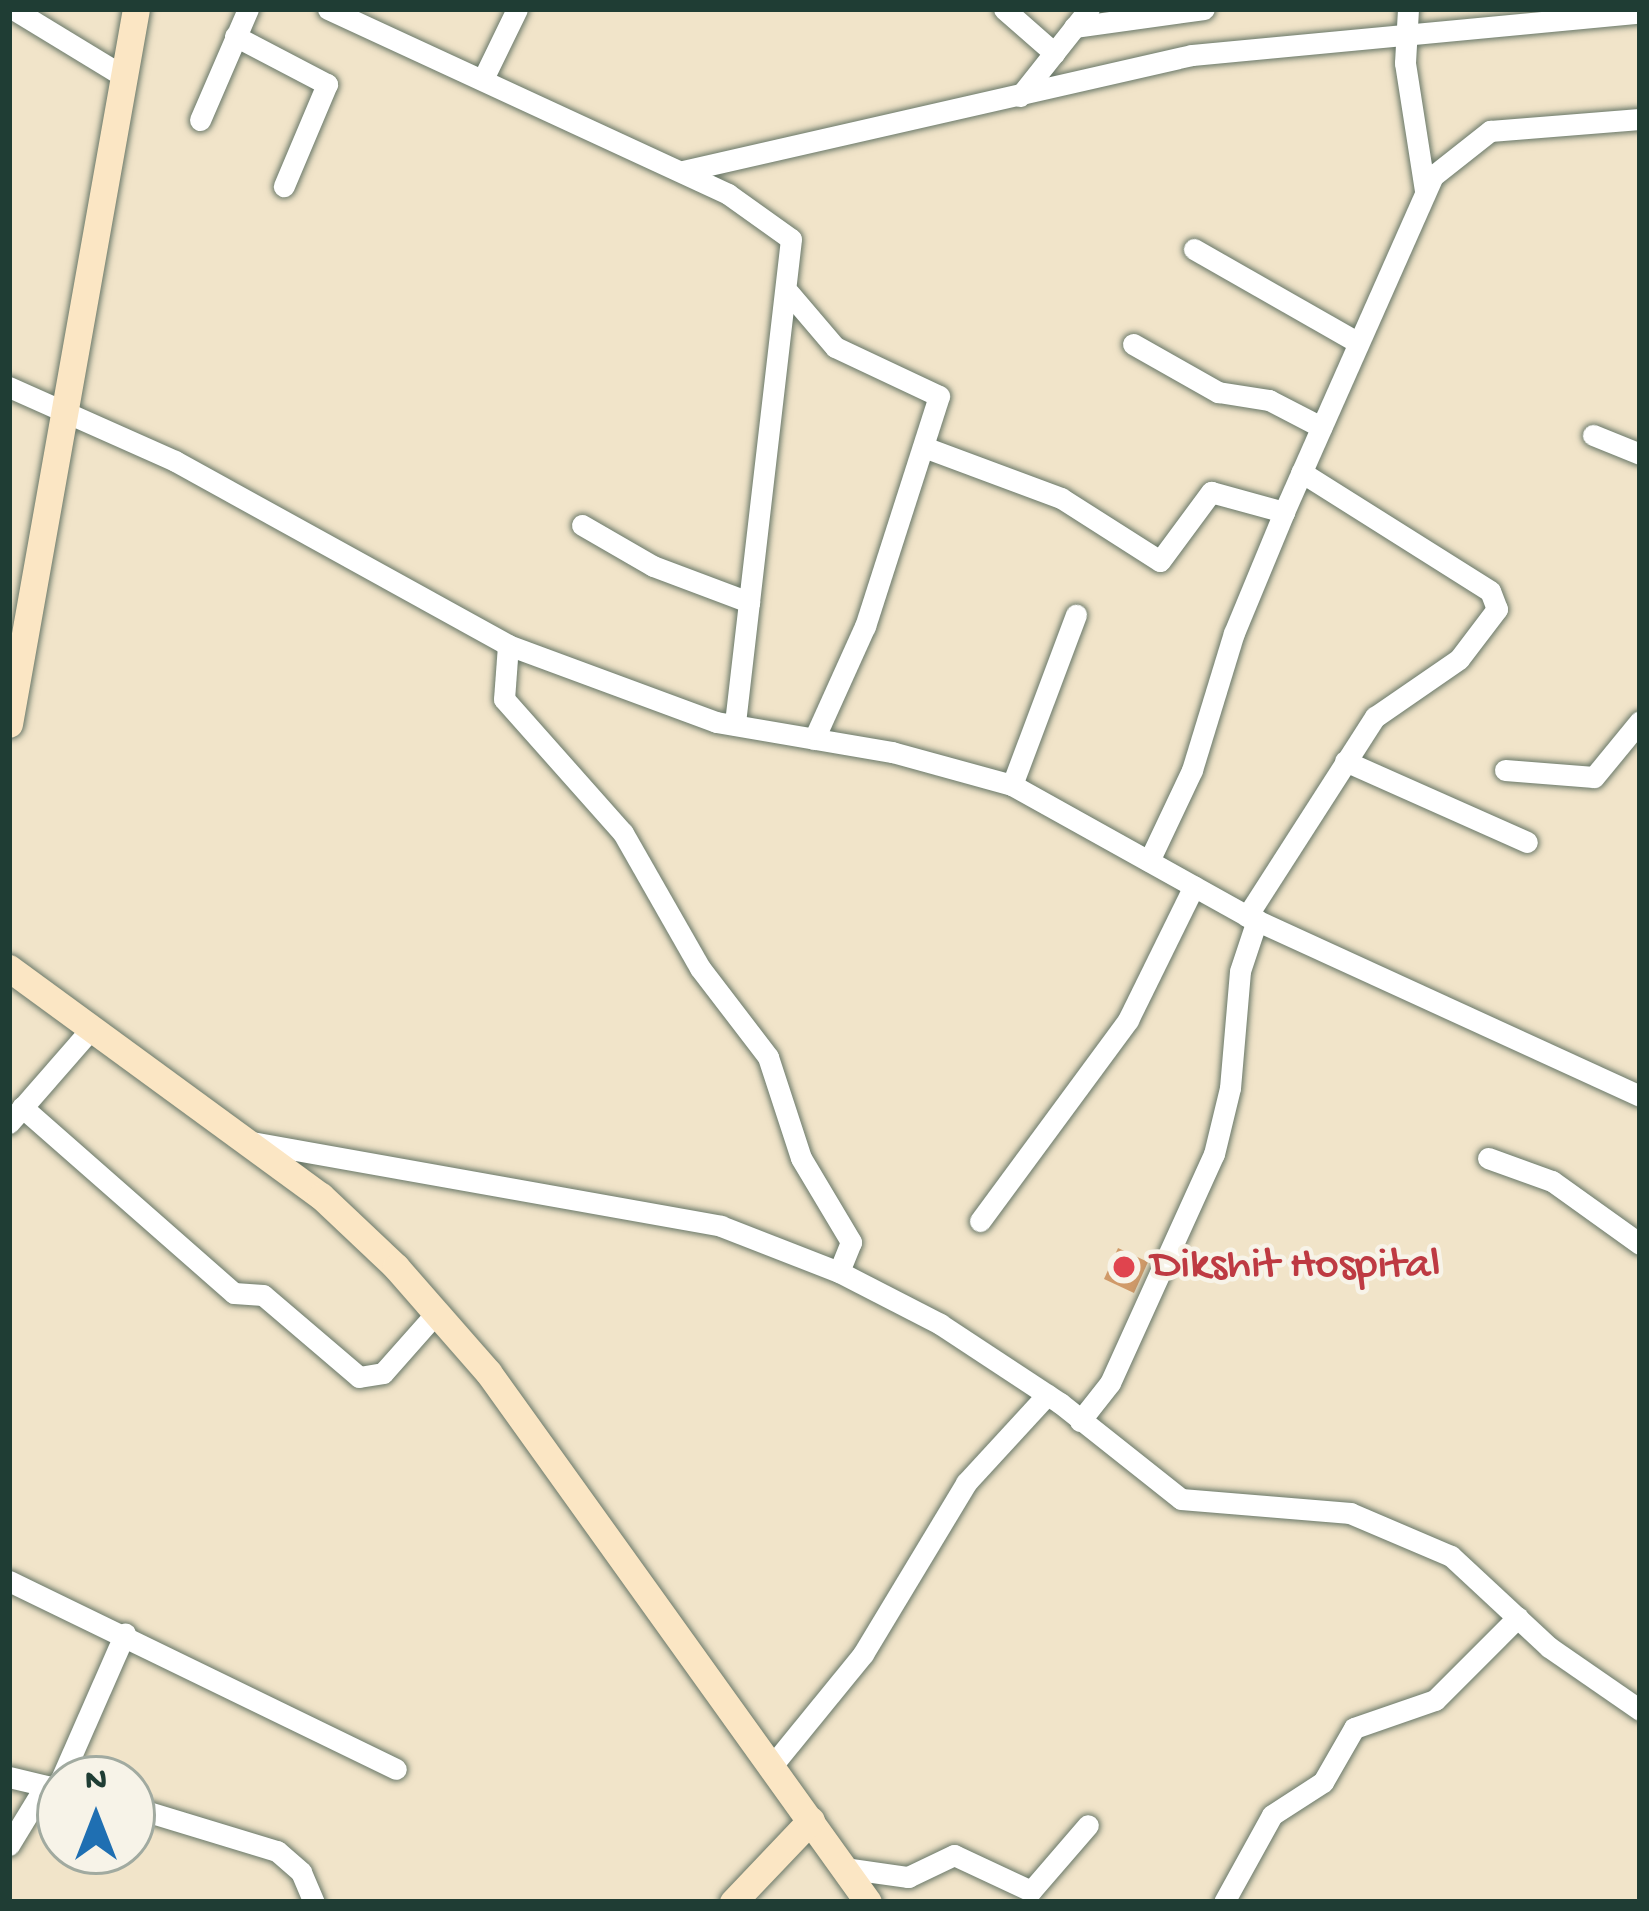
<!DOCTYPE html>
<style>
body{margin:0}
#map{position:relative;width:1649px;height:1911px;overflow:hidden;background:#f1e4c9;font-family:"Gochi Hand",sans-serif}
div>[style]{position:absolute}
.building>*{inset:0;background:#d09a69}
.roads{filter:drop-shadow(0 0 3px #687768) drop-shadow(0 0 3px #687768)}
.street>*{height:21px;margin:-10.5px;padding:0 10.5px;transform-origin:10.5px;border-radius:10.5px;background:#fff}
.secondary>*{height:27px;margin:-13.5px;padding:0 13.5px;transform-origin:13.5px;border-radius:13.5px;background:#fbe6c4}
.dots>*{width:33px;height:33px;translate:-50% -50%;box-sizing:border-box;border:6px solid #f7f3e8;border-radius:50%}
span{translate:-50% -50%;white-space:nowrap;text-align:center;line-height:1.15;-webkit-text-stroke:9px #f7f3e8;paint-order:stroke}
.health-label{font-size:45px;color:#be3a42}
.left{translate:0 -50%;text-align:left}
.frame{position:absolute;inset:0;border:12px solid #1f3d34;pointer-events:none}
.north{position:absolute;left:36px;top:1755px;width:120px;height:120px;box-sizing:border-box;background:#f7f3e8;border:3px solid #a1aaa0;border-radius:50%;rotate:0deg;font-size:33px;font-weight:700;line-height:48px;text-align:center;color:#1f3d34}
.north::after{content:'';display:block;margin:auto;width:42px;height:54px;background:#1f6fb2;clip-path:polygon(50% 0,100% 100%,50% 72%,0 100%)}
</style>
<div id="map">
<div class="building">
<div style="clip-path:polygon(1118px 1248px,1148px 1262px,1134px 1293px,1104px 1279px)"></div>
</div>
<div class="roads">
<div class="street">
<div style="left:13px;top:9px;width:129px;rotate:31.3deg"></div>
<div style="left:328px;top:9px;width:441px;rotate:24.8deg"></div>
<div style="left:728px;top:194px;width:77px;rotate:35.5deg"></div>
<div style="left:791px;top:239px;width:489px;rotate:96.6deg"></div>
<div style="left:1004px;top:9px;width:67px;rotate:41.3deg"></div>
<div style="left:1408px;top:9px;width:54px;rotate:93.2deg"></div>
<div style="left:1405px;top:63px;width:129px;rotate:81.1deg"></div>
<div style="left:1074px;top:27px;width:131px;rotate:-7.9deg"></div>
<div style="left:235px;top:36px;width:104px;rotate:27.6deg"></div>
<div style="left:327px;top:84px;width:111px;rotate:112.9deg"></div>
<div style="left:483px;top:79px;width:78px;rotate:-64.1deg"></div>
<div style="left:1020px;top:96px;width:111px;rotate:-51.6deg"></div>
<div style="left:200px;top:120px;width:121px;rotate:-66.6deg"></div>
<div style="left:683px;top:171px;width:522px;rotate:-12.84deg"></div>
<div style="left:1192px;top:55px;width:450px;rotate:-5.4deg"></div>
<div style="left:1194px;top:249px;width:188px;rotate:29.7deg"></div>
<div style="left:789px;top:293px;width:71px;rotate:49.6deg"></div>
<div style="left:835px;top:347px;width:115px;rotate:25.2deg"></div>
<div style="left:939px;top:396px;width:242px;rotate:107.8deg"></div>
<div style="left:865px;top:626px;width:124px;rotate:114.3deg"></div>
<div style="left:1133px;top:344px;width:98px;rotate:29.5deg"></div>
<div style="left:1218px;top:392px;width:52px;rotate:8.9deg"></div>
<div style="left:1269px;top:400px;width:59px;rotate:27.4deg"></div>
<div style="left:9px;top:387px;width:182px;rotate:24deg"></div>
<div style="left:175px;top:461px;width:380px;rotate:28.9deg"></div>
<div style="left:508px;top:645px;width:222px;rotate:20.3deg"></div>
<div style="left:716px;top:722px;width:179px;rotate:9.7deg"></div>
<div style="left:892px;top:752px;width:124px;rotate:15.4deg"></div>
<div style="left:1012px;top:785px;width:269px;rotate:29.1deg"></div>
<div style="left:1247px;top:916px;width:432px;rotate:24.6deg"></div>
<div style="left:1593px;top:435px;width:51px;rotate:22deg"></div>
<div style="left:924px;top:447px;width:146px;rotate:20.4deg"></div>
<div style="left:1061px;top:498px;width:117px;rotate:32.5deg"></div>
<div style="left:1160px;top:561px;width:86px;rotate:-53.5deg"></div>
<div style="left:1211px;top:492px;width:76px;rotate:15.3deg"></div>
<div style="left:582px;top:525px;width:82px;rotate:30deg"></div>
<div style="left:653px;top:566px;width:103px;rotate:20.6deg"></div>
<div style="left:508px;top:645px;width:54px;rotate:94.2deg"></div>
<div style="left:504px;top:699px;width:179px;rotate:48.4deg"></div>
<div style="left:623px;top:833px;width:155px;rotate:60.3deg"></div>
<div style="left:700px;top:968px;width:112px;rotate:52.6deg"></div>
<div style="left:768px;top:1057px;width:106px;rotate:71.9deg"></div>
<div style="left:801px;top:1158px;width:98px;rotate:59.2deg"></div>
<div style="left:851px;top:1242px;width:32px;rotate:112deg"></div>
<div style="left:1345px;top:761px;width:199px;rotate:24deg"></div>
<div style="left:1505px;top:770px;width:89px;rotate:4.5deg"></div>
<div style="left:1594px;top:777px;width:72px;rotate:-50.6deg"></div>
<div style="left:1012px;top:785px;width:182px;rotate:-69.4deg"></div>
<div style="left:1149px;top:861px;width:101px;rotate:-64.7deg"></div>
<div style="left:1192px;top:770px;width:143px;rotate:-73deg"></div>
<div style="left:1234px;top:633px;width:131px;rotate:-67.5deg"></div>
<div style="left:1284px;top:512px;width:368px;rotate:-66.1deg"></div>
<div style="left:1433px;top:176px;width:73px;rotate:-38.3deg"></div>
<div style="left:1490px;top:131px;width:150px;rotate:-4.6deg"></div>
<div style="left:1247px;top:916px;width:237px;rotate:-57.3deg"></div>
<div style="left:1375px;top:717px;width:102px;rotate:-34.6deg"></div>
<div style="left:1459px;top:659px;width:63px;rotate:-52.8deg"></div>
<div style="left:1497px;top:609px;width:19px;rotate:-111deg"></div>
<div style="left:1490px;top:591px;width:223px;rotate:-147.8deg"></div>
<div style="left:22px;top:1107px;width:282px;rotate:41.3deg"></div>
<div style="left:234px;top:1293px;width:29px;rotate:4deg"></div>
<div style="left:263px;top:1295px;width:126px;rotate:40.5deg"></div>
<div style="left:359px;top:1377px;width:24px;rotate:-9deg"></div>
<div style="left:383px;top:1373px;width:80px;rotate:-48.5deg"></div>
<div style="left:9px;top:1123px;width:125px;rotate:-48.9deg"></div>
<div style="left:251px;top:1142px;width:477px;rotate:10.1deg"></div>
<div style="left:721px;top:1226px;width:127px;rotate:21.3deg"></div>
<div style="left:839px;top:1272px;width:114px;rotate:27.2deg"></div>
<div style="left:940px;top:1324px;width:144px;rotate:33.4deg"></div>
<div style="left:1060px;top:1403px;width:154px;rotate:38.4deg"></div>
<div style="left:1181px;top:1499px;width:170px;rotate:4.7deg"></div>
<div style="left:1350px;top:1513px;width:110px;rotate:23.1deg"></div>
<div style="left:1451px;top:1556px;width:134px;rotate:42.9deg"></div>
<div style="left:1549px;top:1647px;width:111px;rotate:34.7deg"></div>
<div style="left:1488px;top:1158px;width:68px;rotate:19.8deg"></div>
<div style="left:1552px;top:1181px;width:108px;rotate:35.6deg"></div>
<div style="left:980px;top:1221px;width:250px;rotate:-53.6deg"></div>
<div style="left:1128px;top:1020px;width:149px;rotate:-63.8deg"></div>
<div style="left:1080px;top:1421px;width:48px;rotate:-51.7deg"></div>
<div style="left:1110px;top:1383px;width:252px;rotate:-65.6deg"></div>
<div style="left:1214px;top:1154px;width:68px;rotate:-76.4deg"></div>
<div style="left:1230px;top:1088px;width:117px;rotate:-85.1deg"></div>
<div style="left:1240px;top:971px;width:54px;rotate:-71.6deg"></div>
<div style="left:9px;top:1581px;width:430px;rotate:25.9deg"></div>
<div style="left:771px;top:1767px;width:146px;rotate:-50.8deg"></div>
<div style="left:863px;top:1654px;width:200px;rotate:-58.9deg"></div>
<div style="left:966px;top:1483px;width:120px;rotate:-47.4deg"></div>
<div style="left:9px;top:1777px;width:47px;rotate:13.4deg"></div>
<div style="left:61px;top:1779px;width:159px;rotate:-66.3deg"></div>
<div style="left:132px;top:1807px;width:152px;rotate:16.9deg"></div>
<div style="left:277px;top:1851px;width:32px;rotate:41deg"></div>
<div style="left:301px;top:1872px;width:33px;rotate:67deg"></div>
<div style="left:9px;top:1845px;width:69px;rotate:-58.6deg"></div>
<div style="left:844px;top:1868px;width:65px;rotate:8deg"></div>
<div style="left:908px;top:1877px;width:51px;rotate:-25.6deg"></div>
<div style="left:954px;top:1855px;width:85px;rotate:25.1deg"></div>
<div style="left:1031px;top:1891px;width:87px;rotate:-49.2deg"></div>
<div style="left:1224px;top:1902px;width:99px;rotate:-61.1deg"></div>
<div style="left:1272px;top:1815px;width:61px;rotate:-32.9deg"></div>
<div style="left:1323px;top:1782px;width:62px;rotate:-60.1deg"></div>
<div style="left:1354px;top:1728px;width:86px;rotate:-19.1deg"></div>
<div style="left:1435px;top:1700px;width:117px;rotate:-45deg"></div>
</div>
<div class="secondary">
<div style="left:9px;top:724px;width:726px;rotate:-79.93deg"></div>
<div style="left:9px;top:968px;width:386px;rotate:36.2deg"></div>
<div style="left:321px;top:1196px;width:103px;rotate:43.4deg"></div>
<div style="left:396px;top:1267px;width:140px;rotate:48.8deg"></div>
<div style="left:488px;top:1372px;width:652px;rotate:54.36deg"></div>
<div style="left:733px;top:1902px;width:113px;rotate:-46.4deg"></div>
</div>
</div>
<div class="dots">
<div style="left:1124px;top:1267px;background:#e0444e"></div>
</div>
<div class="health-label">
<span class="left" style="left:1151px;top:1267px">Dikshit Hospital</span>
</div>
<div class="frame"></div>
<div class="north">N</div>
</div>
